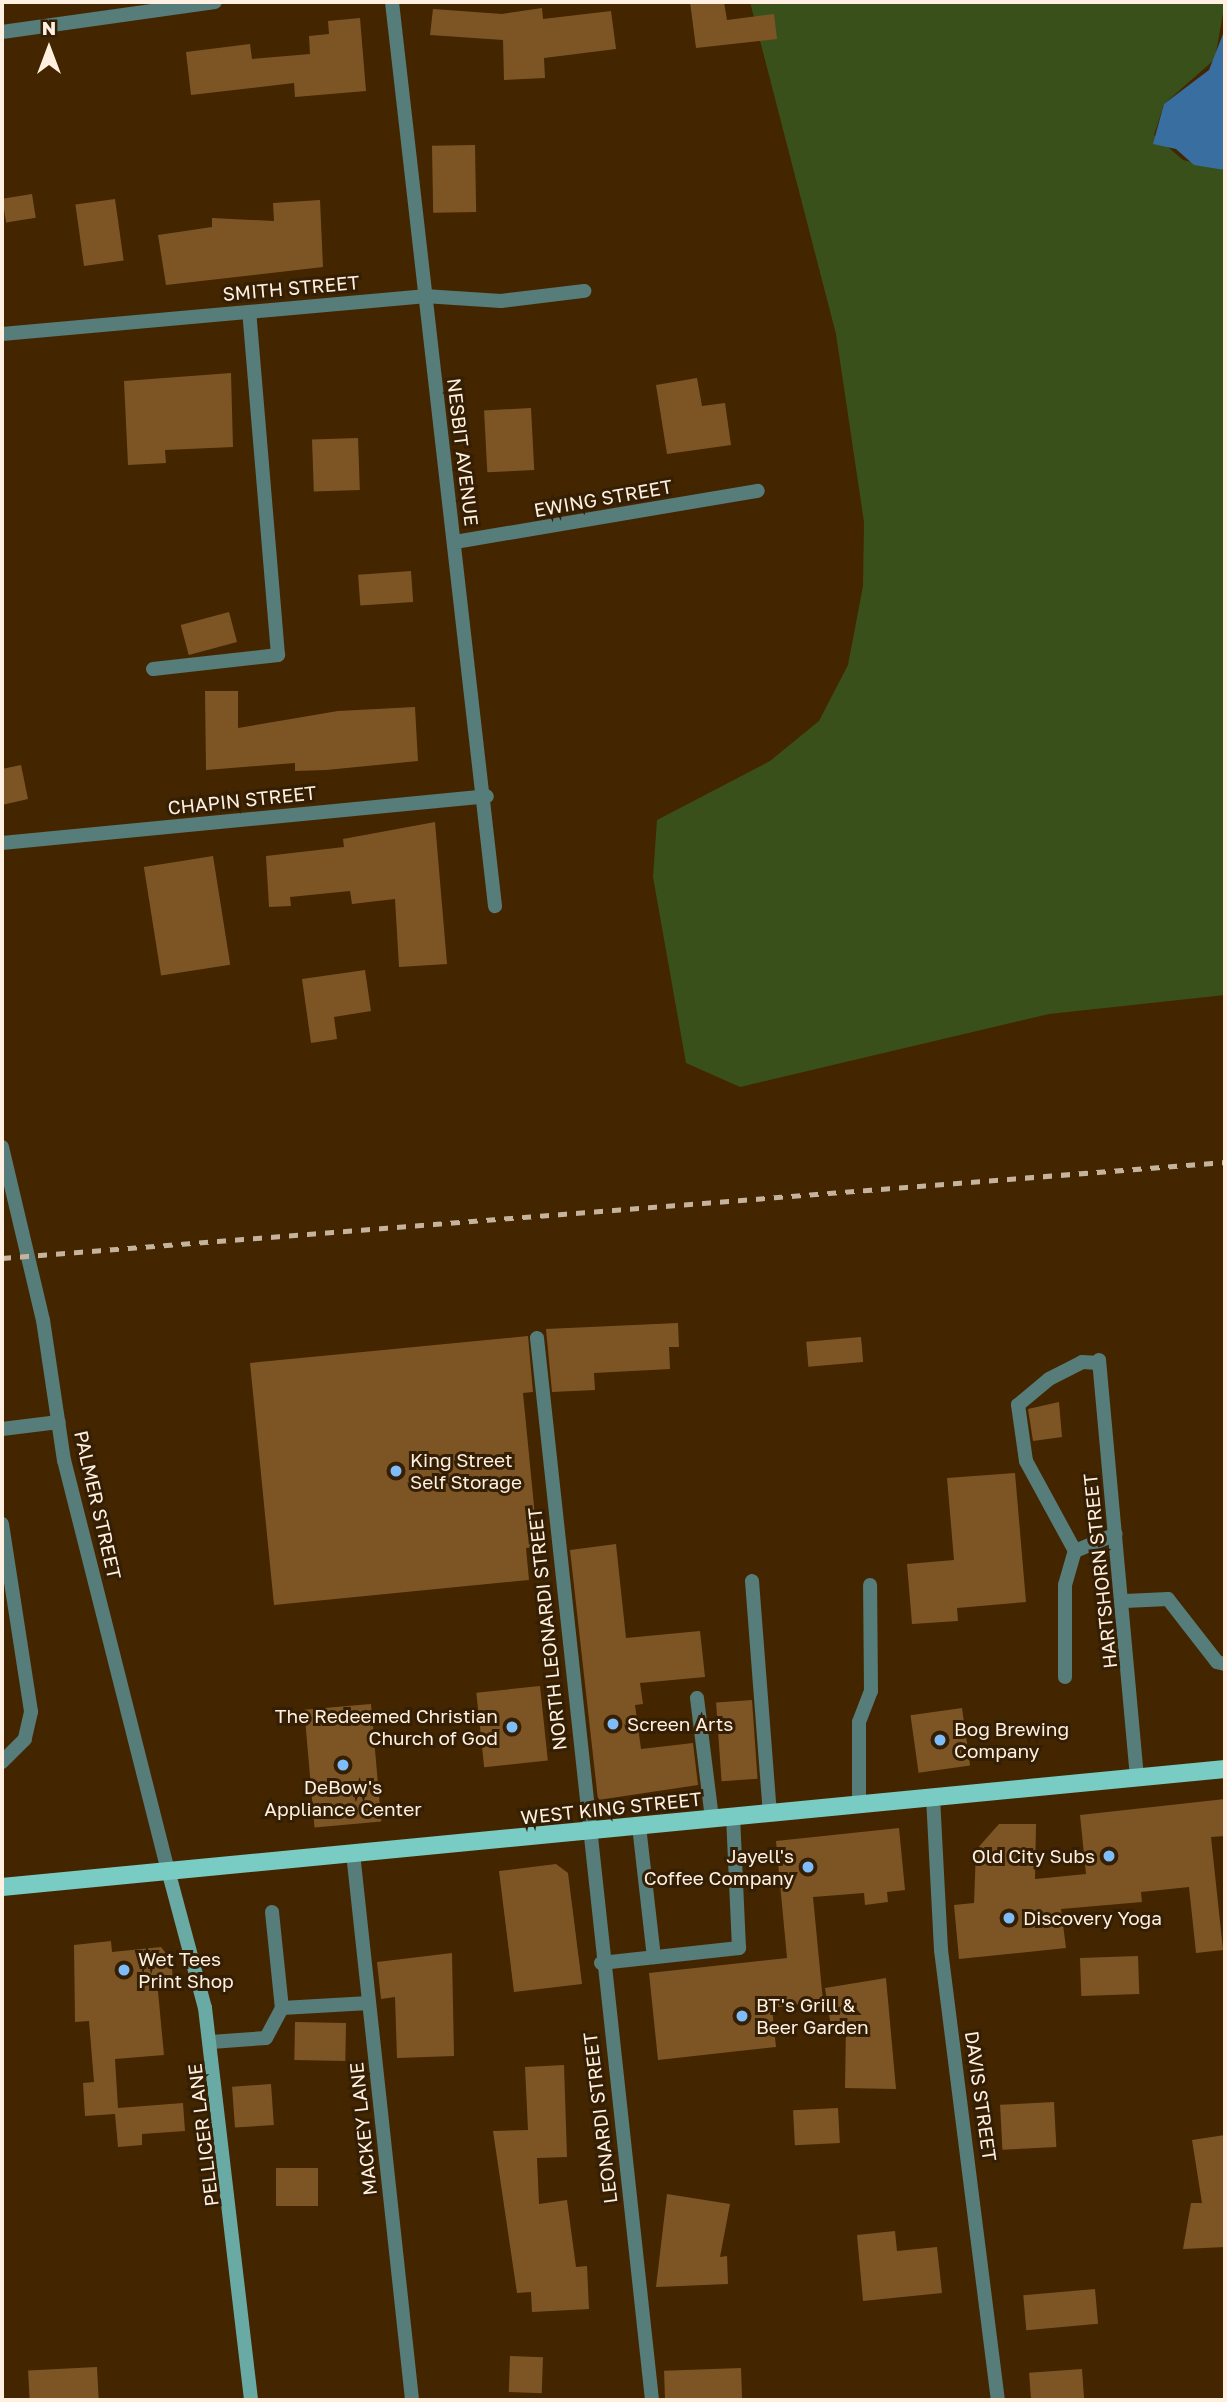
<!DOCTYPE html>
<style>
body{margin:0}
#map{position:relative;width:1227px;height:2402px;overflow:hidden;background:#432600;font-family:"Golos Text",sans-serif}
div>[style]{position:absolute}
.green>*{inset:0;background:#3a501b}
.water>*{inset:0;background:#386fa0}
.building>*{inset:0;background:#7d5524;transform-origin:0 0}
.service>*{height:14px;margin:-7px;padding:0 7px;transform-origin:7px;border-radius:7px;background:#567d79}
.minor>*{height:14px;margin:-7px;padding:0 7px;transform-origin:7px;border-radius:7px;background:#567d79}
.tertiary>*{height:14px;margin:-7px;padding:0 7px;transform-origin:7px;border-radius:7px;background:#567d79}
.secondary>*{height:14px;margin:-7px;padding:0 7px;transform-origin:7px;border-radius:7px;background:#6aaaa4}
.primary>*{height:18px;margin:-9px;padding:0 9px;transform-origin:9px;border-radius:9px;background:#78ccc4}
.rail>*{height:5px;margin-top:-2.5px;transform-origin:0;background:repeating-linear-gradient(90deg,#c6b39d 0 9px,transparent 0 18px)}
.dots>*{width:19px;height:19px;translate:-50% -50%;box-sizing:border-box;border:4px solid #341f05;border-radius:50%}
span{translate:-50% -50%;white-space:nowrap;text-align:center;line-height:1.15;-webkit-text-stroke:6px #341f05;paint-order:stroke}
.street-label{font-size:19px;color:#fff0e1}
.poi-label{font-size:19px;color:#fff0e1}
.left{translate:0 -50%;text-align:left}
.right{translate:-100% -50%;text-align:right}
.frame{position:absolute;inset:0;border:4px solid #fff0e1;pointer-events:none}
.north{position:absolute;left:14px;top:14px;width:70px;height:70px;-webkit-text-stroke:5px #341f05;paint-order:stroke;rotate:0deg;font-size:19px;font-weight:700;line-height:28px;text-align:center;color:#fff0e1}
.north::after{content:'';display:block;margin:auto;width:24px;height:32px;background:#fff0e1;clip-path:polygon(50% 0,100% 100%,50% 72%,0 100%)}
</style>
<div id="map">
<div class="green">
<div style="clip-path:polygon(750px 2px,1225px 2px,1215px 59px,1164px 104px,1154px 135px,1183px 160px,1225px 170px,1225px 995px,1049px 1014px,740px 1087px,686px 1063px,653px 877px,657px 820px,770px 761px,819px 721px,848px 665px,863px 586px,864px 522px,836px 334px)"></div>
</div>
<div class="water">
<div style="clip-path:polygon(1225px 29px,1225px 170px,1194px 165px,1176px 149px,1153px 144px,1164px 104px,1209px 70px)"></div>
</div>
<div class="building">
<div style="clip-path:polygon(690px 2px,724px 2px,727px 20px,774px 14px,777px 39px,696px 48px)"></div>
<div style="clip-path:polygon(542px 8px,543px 19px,611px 11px,616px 49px,544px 58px,545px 78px,504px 80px,503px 40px,430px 35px,433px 9px,502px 14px)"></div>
<div style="clip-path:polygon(360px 18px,366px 91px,295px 97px,294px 83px,191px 95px,186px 52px,250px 44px,252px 59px,310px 54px,309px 36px,329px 34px,328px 21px)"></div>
<div style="left:475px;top:145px;width:67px;height:43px;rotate:89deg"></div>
<div style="left:32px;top:194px;width:24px;height:30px;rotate:81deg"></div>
<div style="left:115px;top:199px;width:62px;height:40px;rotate:82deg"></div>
<div style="clip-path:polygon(320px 200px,323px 267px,166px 285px,158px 235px,212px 227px,212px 218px,274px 221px,273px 203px)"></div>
<div style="clip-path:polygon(231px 373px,233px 447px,165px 450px,166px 463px,128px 465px,124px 381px)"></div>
<div style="clip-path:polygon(697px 378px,702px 406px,725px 403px,731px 445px,667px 454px,656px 385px)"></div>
<div style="left:531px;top:408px;width:62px;height:47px;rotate:87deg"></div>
<div style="left:358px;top:438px;width:52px;height:46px;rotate:88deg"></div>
<div style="left:411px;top:571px;width:31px;height:53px;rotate:86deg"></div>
<div style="left:229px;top:612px;width:31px;height:50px;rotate:75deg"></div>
<div style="clip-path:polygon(205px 691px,238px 691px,238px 728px,338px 711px,415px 707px,418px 761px,326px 770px,295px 771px,295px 763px,206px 770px)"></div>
<div style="clip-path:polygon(21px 765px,28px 799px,2px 805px,2px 769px)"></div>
<div style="clip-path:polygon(435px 822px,447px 964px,399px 967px,395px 899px,352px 904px,350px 891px,290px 897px,291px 906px,269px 907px,266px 856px,344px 847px,343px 839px)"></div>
<div style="left:213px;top:856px;width:110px;height:70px;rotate:81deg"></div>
<div style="clip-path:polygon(365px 970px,371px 1011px,334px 1017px,337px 1039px,311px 1043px,302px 979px)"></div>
<div style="clip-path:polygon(678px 1323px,679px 1347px,669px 1347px,670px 1369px,594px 1373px,595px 1390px,552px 1392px,546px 1329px)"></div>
<div style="clip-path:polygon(528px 1336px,533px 1392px,523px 1393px,538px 1547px,526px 1548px,529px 1580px,274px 1605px,250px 1363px)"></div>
<div style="left:861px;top:1337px;width:25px;height:55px;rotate:85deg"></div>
<div style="clip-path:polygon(1059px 1402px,1062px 1437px,1033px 1441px,1028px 1409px)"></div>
<div style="clip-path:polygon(1015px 1473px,1026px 1602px,957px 1608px,958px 1621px,912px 1624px,907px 1564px,954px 1560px,947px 1478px)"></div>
<div style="clip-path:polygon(616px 1544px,626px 1638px,700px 1631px,705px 1677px,640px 1683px,643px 1704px,635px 1705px,641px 1749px,693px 1743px,698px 1785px,598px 1800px,570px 1550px)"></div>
<div style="left:540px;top:1686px;width:75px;height:64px;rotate:84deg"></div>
<div style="left:752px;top:1700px;width:79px;height:36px;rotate:86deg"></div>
<div style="left:371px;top:1704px;width:118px;height:67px;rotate:85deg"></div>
<div style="left:962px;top:1708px;width:58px;height:52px;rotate:82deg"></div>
<div style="clip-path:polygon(1225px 1799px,1225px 1836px,1211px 1837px,1223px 1950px,1196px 1953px,1189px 1887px,1141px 1892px,1142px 1902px,1061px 1909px,1066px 1948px,959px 1959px,954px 1905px,974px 1903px,976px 1850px,999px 1824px,1036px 1824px,1035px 1879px,1086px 1874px,1080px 1815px)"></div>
<div style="clip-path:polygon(899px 1828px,905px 1890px,887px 1892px,888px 1902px,865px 1905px,864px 1893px,813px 1897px,823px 2001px,772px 2008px,776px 2047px,658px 2060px,649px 1973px,787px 1958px,776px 1841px)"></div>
<div style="clip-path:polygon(556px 1864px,568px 1873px,582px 1984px,514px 1992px,499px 1871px)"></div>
<div style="clip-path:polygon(111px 1941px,112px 1952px,161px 1947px,171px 1960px,173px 1979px,157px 1981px,164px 2055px,115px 2059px,118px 2108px,183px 2103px,185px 2131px,142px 2134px,142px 2145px,118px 2147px,115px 2114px,85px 2116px,83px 2083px,94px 2082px,89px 2021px,75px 2022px,74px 1945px)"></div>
<div style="clip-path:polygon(452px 1953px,454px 2056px,397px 2058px,395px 1997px,381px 1999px,377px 1962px)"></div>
<div style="left:1138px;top:1956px;width:38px;height:58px;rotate:88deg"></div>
<div style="clip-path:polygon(886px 1978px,896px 2089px,845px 2088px,846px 2025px,831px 2027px,825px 1988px)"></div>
<div style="left:295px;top:2022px;width:51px;height:38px;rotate:1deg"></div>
<div style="clip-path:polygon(564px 2065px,567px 2157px,537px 2158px,539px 2204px,567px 2200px,576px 2267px,587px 2266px,589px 2309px,532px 2312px,531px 2292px,517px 2293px,493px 2131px,528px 2130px,525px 2067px)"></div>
<div style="left:271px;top:2084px;width:41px;height:39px;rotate:86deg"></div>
<div style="left:1054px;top:2102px;width:45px;height:54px;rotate:87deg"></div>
<div style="left:838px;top:2108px;width:35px;height:45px;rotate:87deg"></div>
<div style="clip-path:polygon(1225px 2135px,1225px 2247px,1183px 2249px,1191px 2203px,1202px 2203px,1192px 2140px)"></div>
<div style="left:276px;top:2168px;width:42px;height:38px"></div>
<div style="clip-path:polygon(667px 2194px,730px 2204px,720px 2257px,727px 2256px,728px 2284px,656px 2287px)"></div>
<div style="clip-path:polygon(895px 2231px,897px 2251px,937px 2247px,942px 2293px,863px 2301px,857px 2235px)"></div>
<div style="left:1095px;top:2289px;width:35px;height:72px;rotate:85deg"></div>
<div style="left:510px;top:2356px;width:33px;height:36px;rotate:2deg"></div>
<div style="left:97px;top:2367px;width:33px;height:69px;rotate:87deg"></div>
<div style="left:741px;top:2368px;width:32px;height:77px;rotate:88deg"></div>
<div style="left:1082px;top:2369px;width:31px;height:53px;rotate:86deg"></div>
</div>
<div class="service">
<div style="left:153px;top:669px;width:126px;rotate:-6.4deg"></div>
<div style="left:278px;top:655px;width:344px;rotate:-94.8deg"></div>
<div style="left:2px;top:1429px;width:57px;rotate:-7deg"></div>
<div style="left:2px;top:1524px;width:190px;rotate:81.2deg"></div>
<div style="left:31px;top:1712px;width:28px;rotate:103deg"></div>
<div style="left:25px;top:1739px;width:33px;rotate:135deg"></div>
<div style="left:1075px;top:1551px;width:102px;rotate:-118.6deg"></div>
<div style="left:1026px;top:1461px;width:57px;rotate:-98.1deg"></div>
<div style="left:1018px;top:1405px;width:40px;rotate:-40deg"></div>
<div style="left:1049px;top:1379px;width:37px;rotate:-27deg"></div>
<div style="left:1082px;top:1362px;width:17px;rotate:3deg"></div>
<div style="left:752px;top:1581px;width:233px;rotate:85.6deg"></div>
<div style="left:1125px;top:1601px;width:43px;rotate:-2.7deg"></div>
<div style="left:1168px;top:1599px;width:80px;rotate:52.1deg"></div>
<div style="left:1217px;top:1662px;width:8px;rotate:14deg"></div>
<div style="left:1065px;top:1677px;width:92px;rotate:-90deg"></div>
<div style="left:1065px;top:1585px;width:35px;rotate:-74deg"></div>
<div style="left:1075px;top:1551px;width:44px;rotate:-22.5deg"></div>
<div style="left:697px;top:1698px;width:122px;rotate:82.9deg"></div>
<div style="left:859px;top:1804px;width:82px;rotate:-90deg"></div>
<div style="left:859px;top:1722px;width:33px;rotate:-69deg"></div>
<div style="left:871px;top:1691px;width:106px;rotate:-90.5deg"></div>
<div style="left:639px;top:1826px;width:132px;rotate:83.5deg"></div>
<div style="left:272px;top:1912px;width:97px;rotate:84.1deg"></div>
<div style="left:601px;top:1963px;width:139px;rotate:-6.2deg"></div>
<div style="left:739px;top:1948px;width:131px;rotate:-92.6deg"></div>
<div style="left:211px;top:2042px;width:55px;rotate:-4.2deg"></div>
<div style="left:266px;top:2038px;width:34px;rotate:-62deg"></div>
<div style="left:282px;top:2008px;width:87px;rotate:-3.3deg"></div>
</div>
<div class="minor">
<div style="left:392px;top:2px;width:910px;rotate:83.5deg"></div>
<div style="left:2px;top:32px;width:215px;rotate:-8deg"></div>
<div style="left:2px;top:334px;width:424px;rotate:-5.1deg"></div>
<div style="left:424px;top:296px;width:77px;rotate:3.7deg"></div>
<div style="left:501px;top:301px;width:84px;rotate:-6.9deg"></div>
<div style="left:455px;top:542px;width:307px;rotate:-9.6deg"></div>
<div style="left:2px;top:843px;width:487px;rotate:-5.5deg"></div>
<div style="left:537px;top:1338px;width:1068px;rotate:83.82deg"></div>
<div style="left:1099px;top:1360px;width:420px;rotate:84.8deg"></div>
<div style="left:933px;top:1797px;width:153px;rotate:87deg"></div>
<div style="left:941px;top:1950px;width:454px;rotate:82.8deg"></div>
<div style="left:353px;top:1853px;width:550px;rotate:83.84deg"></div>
</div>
<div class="tertiary">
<div style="left:2px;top:1147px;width:178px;rotate:76.7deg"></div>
<div style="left:43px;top:1320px;width:142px;rotate:81.5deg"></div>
<div style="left:64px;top:1460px;width:423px;rotate:75.8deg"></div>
</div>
<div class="secondary">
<div style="left:168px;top:1870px;width:143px;rotate:75deg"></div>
<div style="left:205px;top:2008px;width:395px;rotate:83.3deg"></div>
</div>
<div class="primary">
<div style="left:2px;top:1887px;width:1229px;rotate:-5.51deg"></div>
</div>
<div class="rail">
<div style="left:2px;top:1258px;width:1227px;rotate:-4.49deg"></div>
</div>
<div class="dots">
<div style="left:396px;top:1471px;background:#7ebdf9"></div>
<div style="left:613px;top:1724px;background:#7ebdf9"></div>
<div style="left:512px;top:1727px;background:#7ebdf9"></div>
<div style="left:940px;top:1740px;background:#7ebdf9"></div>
<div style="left:343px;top:1765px;background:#7ebdf9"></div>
<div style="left:1109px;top:1856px;background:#7ebdf9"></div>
<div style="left:808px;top:1867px;background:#7ebdf9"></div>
<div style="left:1009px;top:1918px;background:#7ebdf9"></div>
<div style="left:124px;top:1970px;background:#7ebdf9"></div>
<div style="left:742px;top:2016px;background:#7ebdf9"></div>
</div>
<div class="street-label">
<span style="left:291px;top:288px;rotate:-5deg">SMITH STREET</span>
<span style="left:463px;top:452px;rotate:83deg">NESBIT AVENUE</span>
<span style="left:603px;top:498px;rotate:-10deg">EWING STREET</span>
<span style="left:242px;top:800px;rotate:-6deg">CHAPIN STREET</span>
<span style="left:98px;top:1505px;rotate:77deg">PALMER STREET</span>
<span style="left:1100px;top:1571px;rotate:-96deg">HARTSHORN STREET</span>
<span style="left:547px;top:1629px;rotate:-96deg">NORTH LEONARDI STREET</span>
<span style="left:611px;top:1808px;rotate:-6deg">WEST KING STREET</span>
<span style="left:981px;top:2096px;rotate:82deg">DAVIS STREET</span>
<span style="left:600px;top:2118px;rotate:-97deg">LEONARDI STREET</span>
<span style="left:363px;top:2129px;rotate:-96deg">MACKEY LANE</span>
<span style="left:203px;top:2135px;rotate:-97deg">PELLICER LANE</span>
</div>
<div class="poi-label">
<span class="left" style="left:410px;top:1471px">King Street<br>Self Storage</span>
<span class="right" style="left:498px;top:1727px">The Redeemed Christian<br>Church of God</span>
<span class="left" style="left:627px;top:1724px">Screen Arts</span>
<span class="left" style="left:954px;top:1740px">Bog Brewing<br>Company</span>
<span style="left:343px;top:1798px">DeBow's<br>Appliance Center</span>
<span class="right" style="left:794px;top:1867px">Jayell's<br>Coffee Company</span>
<span class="right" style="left:1095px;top:1856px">Old City Subs</span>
<span class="left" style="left:1023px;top:1918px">Discovery Yoga</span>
<span class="left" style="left:138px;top:1970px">Wet Tees<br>Print Shop</span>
<span class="left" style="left:756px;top:2016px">BT's Grill &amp;<br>Beer Garden</span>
</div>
<div class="frame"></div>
<div class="north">N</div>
</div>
